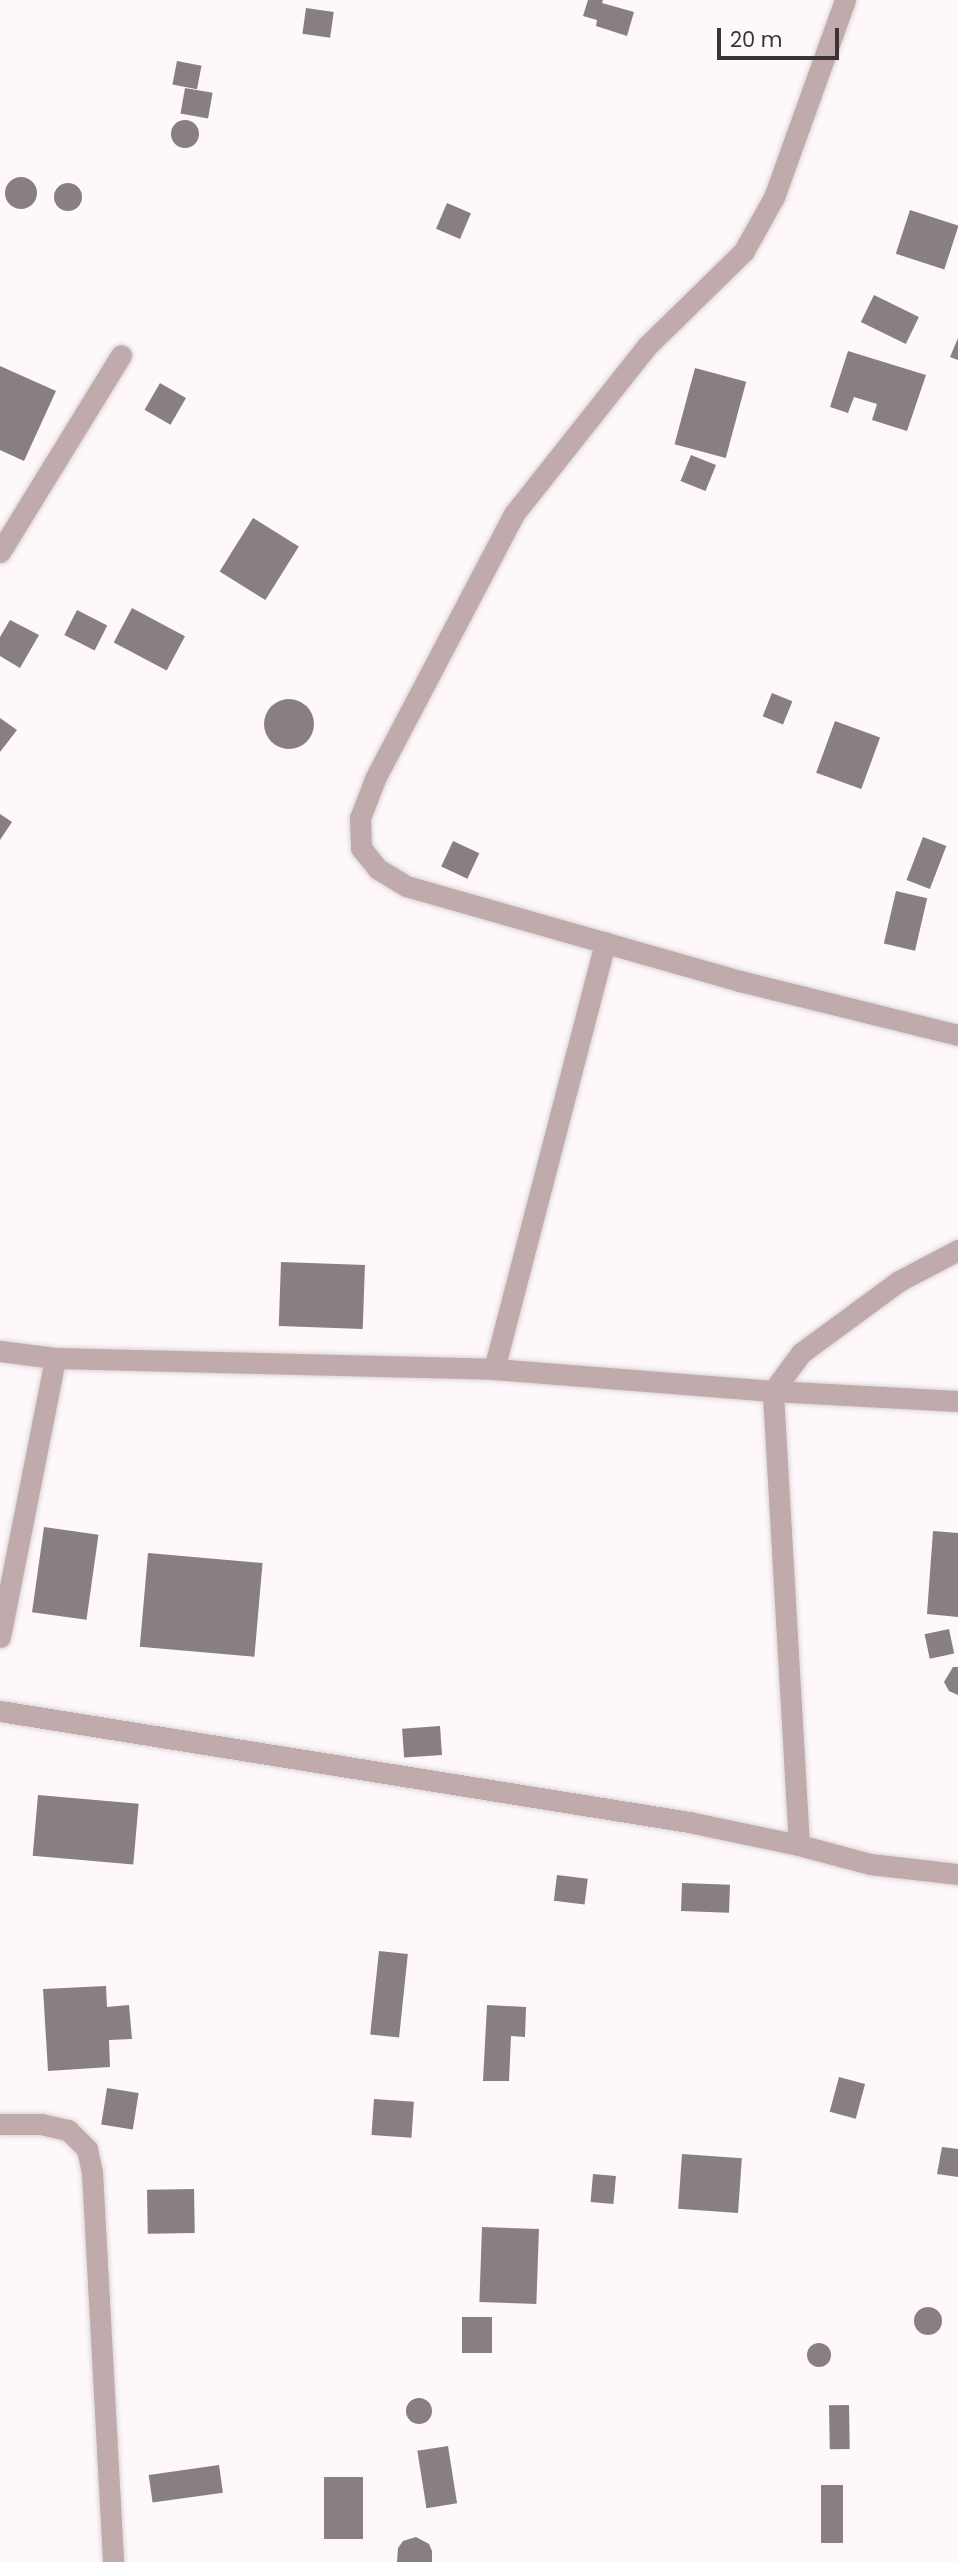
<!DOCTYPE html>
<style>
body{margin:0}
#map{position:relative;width:958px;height:2562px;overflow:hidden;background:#fef8fa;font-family:Poppins,sans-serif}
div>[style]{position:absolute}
.building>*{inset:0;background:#877f84;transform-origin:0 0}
.round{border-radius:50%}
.roads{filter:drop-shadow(0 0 2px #dbd5d7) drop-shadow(0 0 2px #dbd5d7)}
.minor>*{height:21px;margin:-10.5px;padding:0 10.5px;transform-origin:10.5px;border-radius:10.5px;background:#c0aaab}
span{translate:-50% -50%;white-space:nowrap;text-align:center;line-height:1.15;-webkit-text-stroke:6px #fef8fa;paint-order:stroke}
.scale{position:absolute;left:717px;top:28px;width:122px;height:32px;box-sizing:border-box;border:4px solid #393436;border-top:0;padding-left:9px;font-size:21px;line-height:24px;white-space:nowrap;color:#393436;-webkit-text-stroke:5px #fef8fa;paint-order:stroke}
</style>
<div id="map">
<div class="building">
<div style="clip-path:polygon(588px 0,603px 0,602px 3px,634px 12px,627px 36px,596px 26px,597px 20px,583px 16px)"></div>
<div style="left:306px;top:8px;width:28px;height:26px;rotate:8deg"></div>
<div style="left:177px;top:61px;width:25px;height:24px;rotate:11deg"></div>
<div style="left:185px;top:88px;width:28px;height:26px;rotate:10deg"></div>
<div class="round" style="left:171px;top:120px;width:28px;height:28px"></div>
<div class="round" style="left:5px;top:177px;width:32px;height:32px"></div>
<div class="round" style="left:54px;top:183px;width:28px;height:28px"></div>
<div style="left:447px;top:203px;width:26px;height:28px;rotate:23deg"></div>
<div style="left:910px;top:210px;width:51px;height:46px;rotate:18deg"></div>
<div style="left:874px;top:295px;width:50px;height:30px;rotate:26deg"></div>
<div style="clip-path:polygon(958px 338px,958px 360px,950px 357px)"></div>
<div style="clip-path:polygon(848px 351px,926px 375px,907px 431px,872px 420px,877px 404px,854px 397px,848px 413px,830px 407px)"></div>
<div style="clip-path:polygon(0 366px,56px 391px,24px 461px,0 450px)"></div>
<div style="left:695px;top:368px;width:53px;height:79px;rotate:15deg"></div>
<div style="left:160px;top:383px;width:30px;height:31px;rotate:30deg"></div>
<div style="left:691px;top:455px;width:27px;height:28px;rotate:22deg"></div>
<div style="left:253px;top:518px;width:54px;height:63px;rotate:32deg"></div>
<div style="left:132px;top:608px;width:60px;height:39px;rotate:28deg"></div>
<div style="left:77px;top:610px;width:34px;height:28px;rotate:27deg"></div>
<div style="clip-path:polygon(10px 620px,39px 635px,20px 668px,0 656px,0 637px)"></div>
<div style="left:772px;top:693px;width:22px;height:25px;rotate:22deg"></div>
<div class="round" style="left:264px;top:699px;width:50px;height:50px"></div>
<div style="clip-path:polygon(0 718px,17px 730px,0 752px)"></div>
<div style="left:835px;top:721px;width:48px;height:55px;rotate:20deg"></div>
<div style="clip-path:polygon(0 814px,12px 822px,0 840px)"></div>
<div style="left:923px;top:837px;width:25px;height:46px;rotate:21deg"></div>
<div style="left:453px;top:841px;width:29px;height:28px;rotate:25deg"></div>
<div style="left:896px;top:891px;width:32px;height:54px;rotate:13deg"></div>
<div style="left:281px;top:1262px;width:84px;height:64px;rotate:2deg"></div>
<div style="left:44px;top:1527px;width:55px;height:86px;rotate:8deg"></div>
<div style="clip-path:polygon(933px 1531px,958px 1533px,958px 1617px,927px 1614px)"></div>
<div style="left:148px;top:1553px;width:115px;height:94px;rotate:5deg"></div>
<div style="left:949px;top:1629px;width:25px;height:25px;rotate:78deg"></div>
<div style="clip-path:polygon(953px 1667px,958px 1667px,958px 1695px,949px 1691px,944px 1682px)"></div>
<div style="left:440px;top:1726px;width:29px;height:38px;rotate:86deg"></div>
<div style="left:38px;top:1795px;width:101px;height:61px;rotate:5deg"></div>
<div style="left:557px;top:1875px;width:31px;height:26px;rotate:7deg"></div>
<div style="left:682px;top:1883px;width:48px;height:28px;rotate:2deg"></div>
<div style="left:379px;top:1951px;width:29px;height:84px;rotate:6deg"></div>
<div style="clip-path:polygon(106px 1986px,107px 2007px,129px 2005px,132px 2039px,109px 2040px,110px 2067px,48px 2071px,43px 1989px)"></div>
<div style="clip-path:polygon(487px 2005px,526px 2007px,525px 2037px,511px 2036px,509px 2081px,483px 2081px)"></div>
<div style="left:839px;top:2077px;width:27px;height:36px;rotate:15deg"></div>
<div style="left:107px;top:2088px;width:32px;height:37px;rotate:9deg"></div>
<div style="left:374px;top:2099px;width:40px;height:36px;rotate:4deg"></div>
<div style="clip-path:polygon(942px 2147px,958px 2149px,958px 2177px,937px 2174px)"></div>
<div style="left:682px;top:2154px;width:60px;height:55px;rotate:4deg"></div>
<div style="left:593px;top:2174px;width:23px;height:28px;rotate:5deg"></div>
<div style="left:194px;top:2189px;width:44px;height:47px;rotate:89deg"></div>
<div style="left:482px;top:2227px;width:57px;height:75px;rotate:2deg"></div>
<div class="round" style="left:914px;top:2307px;width:28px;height:28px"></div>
<div style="left:462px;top:2317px;width:30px;height:36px"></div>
<div class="round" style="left:807px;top:2343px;width:24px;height:24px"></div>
<div class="round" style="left:406px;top:2398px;width:26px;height:26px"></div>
<div style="left:849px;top:2405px;width:44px;height:20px;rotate:89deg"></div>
<div style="left:448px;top:2446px;width:58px;height:31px;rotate:81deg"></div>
<div style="left:219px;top:2465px;width:28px;height:71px;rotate:82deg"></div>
<div style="left:324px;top:2477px;width:39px;height:62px"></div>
<div style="left:821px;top:2485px;width:22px;height:58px"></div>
<div style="clip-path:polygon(416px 2537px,429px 2544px,432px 2551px,432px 2562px,397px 2562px,398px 2548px,403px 2541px)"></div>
</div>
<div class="roads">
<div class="minor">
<div style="left:845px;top:0;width:209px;rotate:109.8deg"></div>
<div style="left:774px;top:197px;width:62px;rotate:119.1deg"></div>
<div style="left:744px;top:251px;width:136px;rotate:135.6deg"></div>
<div style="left:647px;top:346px;width:214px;rotate:128.4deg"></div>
<div style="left:514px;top:514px;width:299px;rotate:117.7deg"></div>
<div style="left:375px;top:779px;width:42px;rotate:111deg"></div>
<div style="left:360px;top:818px;width:30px;rotate:88deg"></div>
<div style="left:361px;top:848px;width:27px;rotate:51deg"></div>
<div style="left:378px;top:869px;width:33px;rotate:31deg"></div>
<div style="left:406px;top:886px;width:347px;rotate:15.9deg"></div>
<div style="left:740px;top:981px;width:225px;rotate:13.9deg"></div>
<div style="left:0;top:552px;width:231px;rotate:-58.4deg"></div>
<div style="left:0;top:1351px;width:55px;rotate:7.3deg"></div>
<div style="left:55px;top:1358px;width:439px;rotate:1.4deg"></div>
<div style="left:494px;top:1369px;width:280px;rotate:4.5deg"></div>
<div style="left:773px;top:1391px;width:185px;rotate:3.1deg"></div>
<div style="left:494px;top:1369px;width:441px;rotate:-75.4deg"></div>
<div style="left:0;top:1637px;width:284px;rotate:-78.8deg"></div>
<div style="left:0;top:1711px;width:698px;rotate:9.15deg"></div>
<div style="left:689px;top:1822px;width:112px;rotate:11.8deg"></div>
<div style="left:799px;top:1845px;width:73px;rotate:15deg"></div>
<div style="left:870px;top:1864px;width:89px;rotate:6.5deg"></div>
<div style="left:799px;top:1845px;width:455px;rotate:-93.3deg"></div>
<div style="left:773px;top:1391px;width:47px;rotate:-53.6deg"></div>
<div style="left:801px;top:1353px;width:122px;rotate:-36.3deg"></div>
<div style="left:899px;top:1281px;width:67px;rotate:-27.7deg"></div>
<div style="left:0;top:2124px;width:41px"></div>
<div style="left:41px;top:2124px;width:28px;rotate:13deg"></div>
<div style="left:68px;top:2130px;width:27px;rotate:45deg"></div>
<div style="left:87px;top:2149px;width:24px;rotate:78deg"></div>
<div style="left:92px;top:2172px;width:391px;rotate:86.9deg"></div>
</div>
</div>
<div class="scale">20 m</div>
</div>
